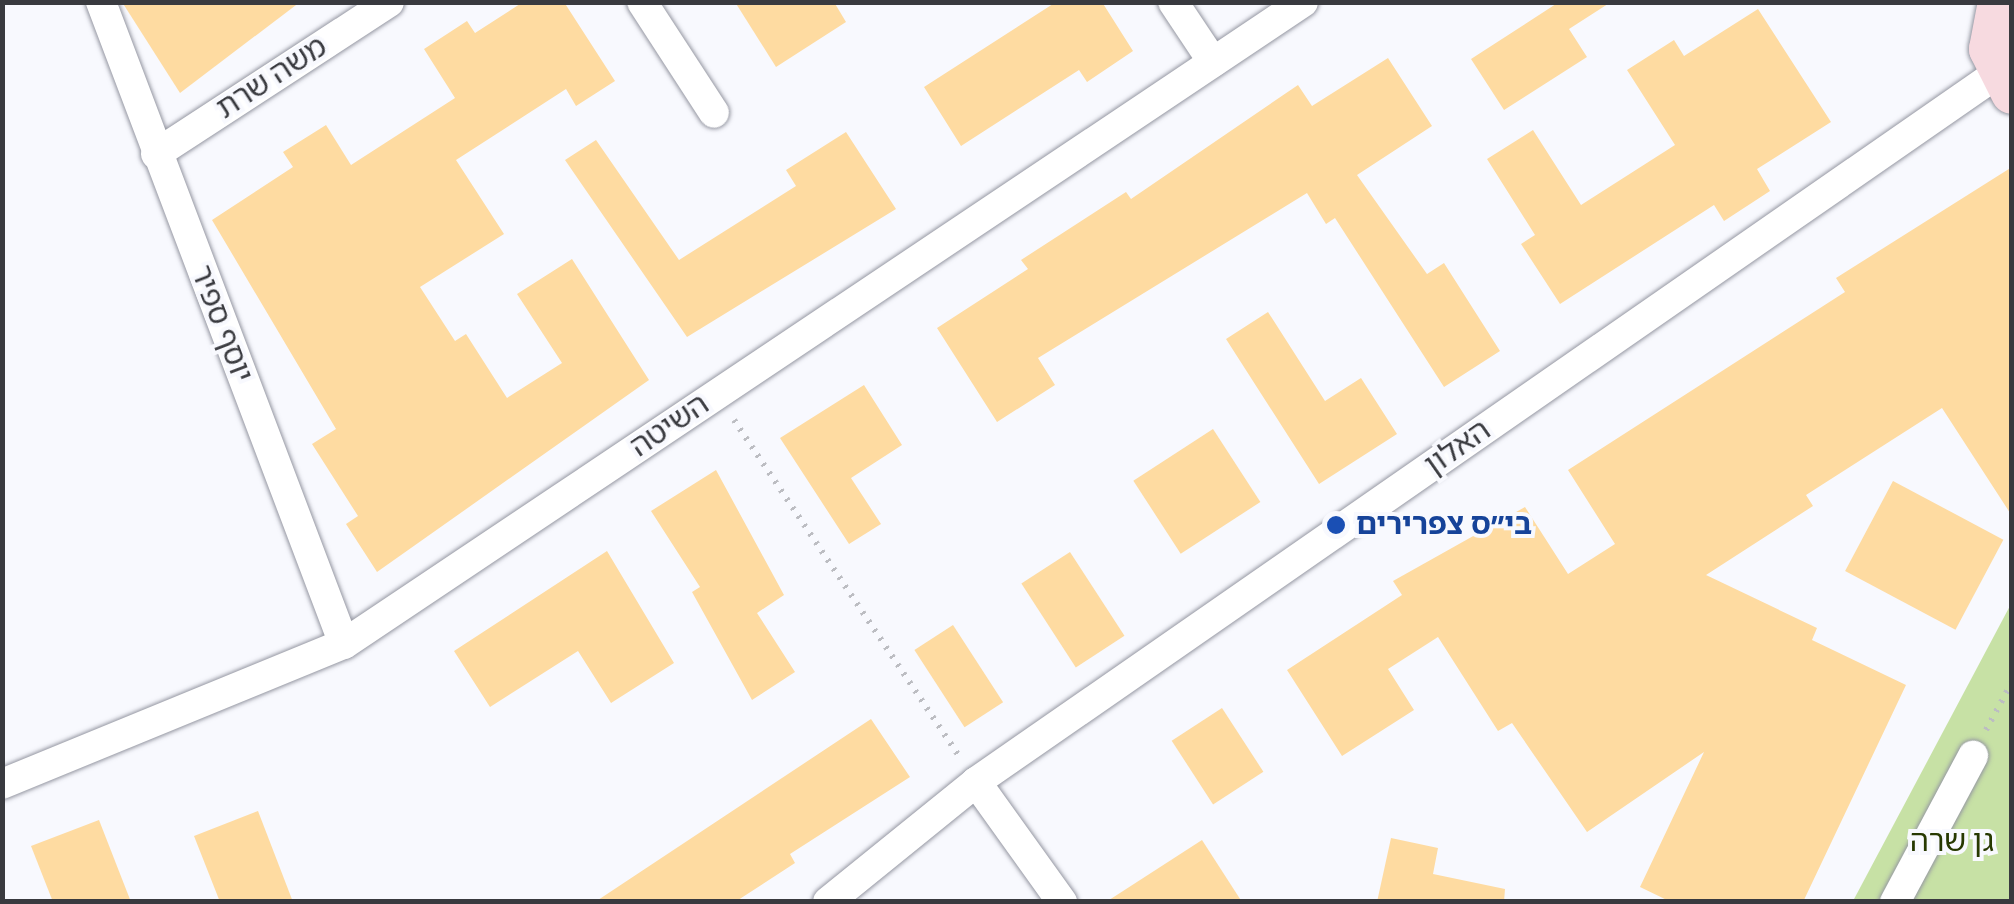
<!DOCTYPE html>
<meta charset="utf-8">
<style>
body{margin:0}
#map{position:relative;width:2014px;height:904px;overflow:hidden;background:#f8f9fe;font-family:Signika,"Noto Sans Hebrew",sans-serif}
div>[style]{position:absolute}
.green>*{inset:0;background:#c7e1a5}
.building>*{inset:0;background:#fedba1;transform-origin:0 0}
.path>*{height:6px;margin-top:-3px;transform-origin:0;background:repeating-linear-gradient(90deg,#bcbdc2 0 2.5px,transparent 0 10.5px)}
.roads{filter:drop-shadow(0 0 2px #9597a2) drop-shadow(0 0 2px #9597a2)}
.street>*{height:30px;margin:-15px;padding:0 15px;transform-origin:15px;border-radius:15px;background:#fff}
.secondary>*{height:42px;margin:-21px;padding:0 21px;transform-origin:21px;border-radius:21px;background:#f7dae0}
.dots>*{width:28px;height:28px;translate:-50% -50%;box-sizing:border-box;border:5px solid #f8f9fe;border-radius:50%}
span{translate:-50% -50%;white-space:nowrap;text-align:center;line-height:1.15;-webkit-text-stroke:8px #f8f9fe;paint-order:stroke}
.street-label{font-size:30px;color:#393a3f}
.transit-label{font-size:30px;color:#164399;font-weight:700}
.left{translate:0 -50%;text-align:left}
.park-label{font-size:30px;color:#273901}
.frame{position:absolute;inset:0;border:5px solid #393a3f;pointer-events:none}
</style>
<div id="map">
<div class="green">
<div style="clip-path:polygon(2011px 604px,2011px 901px,1853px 901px)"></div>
</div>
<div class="building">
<div style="clip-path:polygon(122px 2px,300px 2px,180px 93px)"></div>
<div style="clip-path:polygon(523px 2px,564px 2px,615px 81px,576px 106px,566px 89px,456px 160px,504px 234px,420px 287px,455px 341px,466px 334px,507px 398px,562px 363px,517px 294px,572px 259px,649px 380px,377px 572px,346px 524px,358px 516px,312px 444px,336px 429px,212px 220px,293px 167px,283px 152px,326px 125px,351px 165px,455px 98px,424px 49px,467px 21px,475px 33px)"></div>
<div style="clip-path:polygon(735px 2px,834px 2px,846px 22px,776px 67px)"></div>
<div style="clip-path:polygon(1056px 2px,1102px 2px,1133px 51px,1087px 82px,1079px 70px,961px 146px,924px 87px)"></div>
<div style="clip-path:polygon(1559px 2px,1611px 2px,1569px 29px,1587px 57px,1504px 110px,1471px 59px)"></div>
<div style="clip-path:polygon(1758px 9px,1831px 122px,1757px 169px,1770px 191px,1724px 221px,1714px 205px,1560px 304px,1521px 244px,1535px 235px,1487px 159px,1533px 130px,1581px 205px,1675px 145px,1627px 70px,1674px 40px,1684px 56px)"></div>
<div style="clip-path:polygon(1388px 58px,1432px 126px,1357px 175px,1427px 274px,1444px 263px,1500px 351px,1444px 387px,1335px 218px,1326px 224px,1307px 193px,1038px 358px,1055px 385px,997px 422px,937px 328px,1028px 269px,1021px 260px,1126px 192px,1131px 199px,1298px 85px,1312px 106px)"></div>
<div style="clip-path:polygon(846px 132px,896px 209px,687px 337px,565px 160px,596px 140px,679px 260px,796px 186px,786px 170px)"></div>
<div style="clip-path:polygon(2012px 167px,2012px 516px,1942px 408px,1806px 495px,1813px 506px,1706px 575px,1817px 628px,1812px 640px,1906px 685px,1803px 902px,1671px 902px,1640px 887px,1704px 752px,1587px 832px,1512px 723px,1498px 731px,1438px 637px,1388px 669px,1414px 710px,1342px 756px,1287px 670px,1402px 595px,1393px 581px,1525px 507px,1568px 574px,1615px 544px,1568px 470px,1845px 292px,1836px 278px)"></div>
<div style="clip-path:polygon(1268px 312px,1325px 401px,1361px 378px,1397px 434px,1319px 484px,1226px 339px)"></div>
<div style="clip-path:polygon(864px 385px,902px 445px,851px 478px,881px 524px,849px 544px,780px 438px)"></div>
<div style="left:1213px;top:429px;width:87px;height:95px;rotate:57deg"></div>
<div style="clip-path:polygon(716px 470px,784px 595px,757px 613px,795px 672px,752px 700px,692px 592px,700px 587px,651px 511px)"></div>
<div style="left:1893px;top:481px;width:125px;height:102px;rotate:28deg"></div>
<div style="clip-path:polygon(607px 551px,674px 663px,611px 703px,578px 651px,490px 707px,454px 651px)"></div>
<div style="left:1070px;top:552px;width:100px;height:58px;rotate:57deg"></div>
<div style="left:953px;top:625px;width:92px;height:46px;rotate:57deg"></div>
<div style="left:1222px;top:708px;width:76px;height:60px;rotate:57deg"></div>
<div style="clip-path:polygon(871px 719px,910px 777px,790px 854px,795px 863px,735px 902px,595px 902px)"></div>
<div style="clip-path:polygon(258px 811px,293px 902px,220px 902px,194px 836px)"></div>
<div style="clip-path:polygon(99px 820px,131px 902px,53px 902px,31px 846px)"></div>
<div style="clip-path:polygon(1391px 838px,1438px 848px,1433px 874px,1505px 889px,1504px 902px,1377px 902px)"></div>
<div style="clip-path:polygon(1202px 840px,1242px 902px,1106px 902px)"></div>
</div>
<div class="path">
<div style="left:734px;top:420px;width:408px;rotate:56.2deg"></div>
<div style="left:1986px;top:730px;width:55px;rotate:-61.6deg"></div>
</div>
<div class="roads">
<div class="street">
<div style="left:101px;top:2px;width:686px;rotate:69.27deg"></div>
<div style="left:642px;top:2px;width:132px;rotate:57deg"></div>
<div style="left:1173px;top:2px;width:72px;rotate:56.3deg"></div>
<div style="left:156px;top:154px;width:278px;rotate:-33.1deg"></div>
<div style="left:976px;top:782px;width:148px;rotate:54.4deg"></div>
<div style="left:2px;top:784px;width:370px;rotate:-22.3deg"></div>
<div style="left:344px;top:644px;width:1154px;rotate:-33.8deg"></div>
<div style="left:828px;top:902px;width:191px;rotate:-39deg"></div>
<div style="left:976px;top:782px;width:1244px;rotate:-34.75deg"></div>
<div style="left:1895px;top:902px;width:166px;rotate:-61.9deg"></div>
</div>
<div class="secondary">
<div style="left:1999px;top:2px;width:48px;rotate:100.8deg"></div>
<div style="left:1990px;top:49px;width:49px;rotate:63.4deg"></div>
</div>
</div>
<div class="dots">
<div style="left:1336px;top:525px;background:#1a4fb4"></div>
</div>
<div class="street-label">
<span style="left:272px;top:78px;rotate:-33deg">משה שרת</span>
<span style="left:221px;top:324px;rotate:69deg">יוסף ספיר</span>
<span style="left:670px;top:426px;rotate:-34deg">השיטה</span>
<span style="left:1458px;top:448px;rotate:-35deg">האלון</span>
</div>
<div class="transit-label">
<span class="left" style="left:1356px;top:525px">בי״ס צפרירים</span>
</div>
<div class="park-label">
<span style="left:1952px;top:842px">גן שרה</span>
</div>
<div class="frame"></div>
</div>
